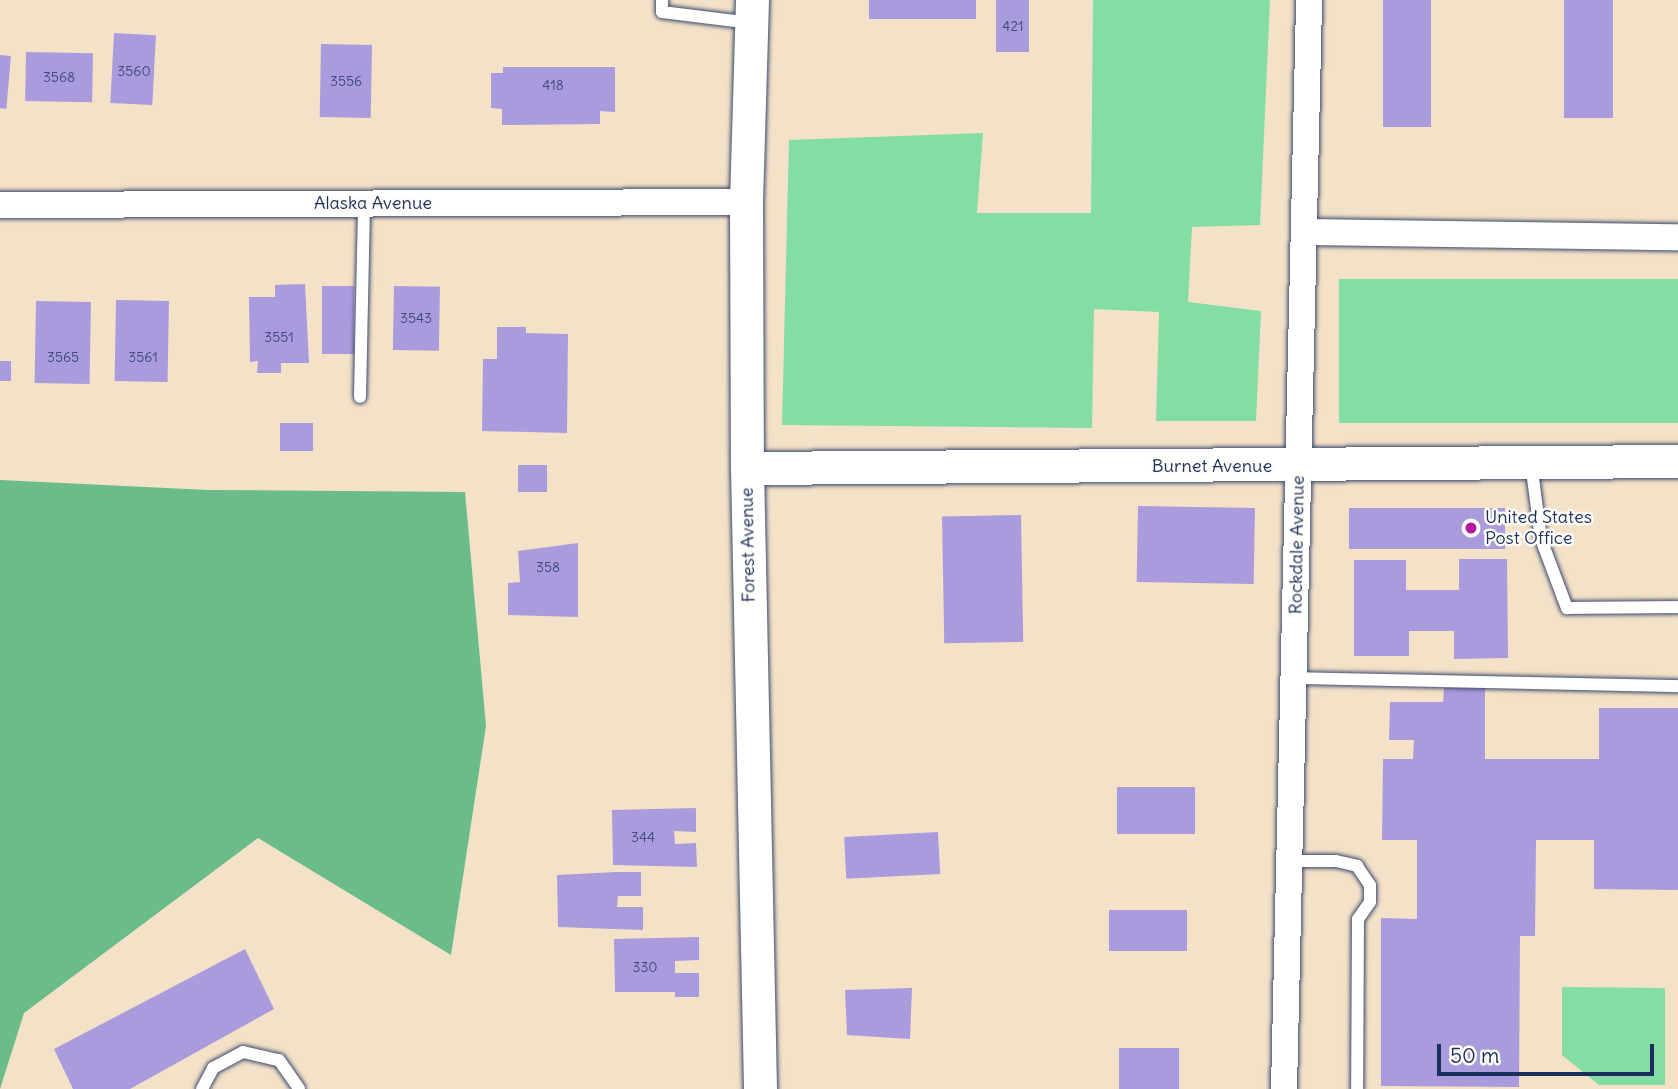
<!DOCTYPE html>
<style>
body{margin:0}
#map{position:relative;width:1678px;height:1089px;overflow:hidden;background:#f4e2c8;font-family:Delius,sans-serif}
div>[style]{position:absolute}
.green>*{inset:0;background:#84dda3;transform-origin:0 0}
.forest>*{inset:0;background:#6bbc89}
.building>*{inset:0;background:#aa9bdc;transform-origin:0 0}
.roads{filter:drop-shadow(0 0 2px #3c4a6e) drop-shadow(0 0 2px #3c4a6e)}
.service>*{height:12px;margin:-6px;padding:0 6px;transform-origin:6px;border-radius:6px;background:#fff}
.minor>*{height:26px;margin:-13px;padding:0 13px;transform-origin:13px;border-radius:13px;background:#fff}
.tertiary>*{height:33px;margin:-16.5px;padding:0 16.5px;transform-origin:16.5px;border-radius:16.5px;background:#fff}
.dots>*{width:19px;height:19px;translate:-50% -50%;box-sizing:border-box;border:4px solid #fdfcf7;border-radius:50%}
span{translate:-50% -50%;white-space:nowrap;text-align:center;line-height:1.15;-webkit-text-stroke:5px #fdfcf7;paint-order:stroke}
.number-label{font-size:14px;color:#3f4a7e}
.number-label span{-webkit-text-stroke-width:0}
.street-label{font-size:18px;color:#1b2f5e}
.poi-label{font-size:18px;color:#1b2f5e}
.left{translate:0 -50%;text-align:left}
.scale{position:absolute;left:1437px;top:1044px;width:217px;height:32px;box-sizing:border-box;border:4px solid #1b2f5e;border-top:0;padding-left:9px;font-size:21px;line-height:24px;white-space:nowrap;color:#1b2f5e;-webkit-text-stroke:5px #fdfcf7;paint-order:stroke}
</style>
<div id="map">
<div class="green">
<div style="clip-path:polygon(1093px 0,1270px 0,1260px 225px,1192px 227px,1188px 302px,1261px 311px,1256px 421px,1156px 421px,1159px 312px,1094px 309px,1092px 428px,782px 425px,789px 140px,983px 133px,977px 213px,1091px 213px)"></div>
<div style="left:1339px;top:279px;width:339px;height:144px"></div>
<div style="clip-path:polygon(1562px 987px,1665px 988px,1665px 1085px,1599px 1085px,1562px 1055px)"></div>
</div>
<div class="forest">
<div style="clip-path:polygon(0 480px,208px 490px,465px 492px,486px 726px,451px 955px,258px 838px,24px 1013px,0 1089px)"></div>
</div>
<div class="building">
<div style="left:869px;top:0;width:107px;height:19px"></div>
<div style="left:996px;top:0;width:33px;height:52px"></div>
<div style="left:1383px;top:0;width:48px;height:127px"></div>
<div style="left:1564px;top:0;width:49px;height:118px"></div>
<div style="left:114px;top:33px;width:42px;height:70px;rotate:3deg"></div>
<div style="left:321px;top:44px;width:51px;height:73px;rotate:1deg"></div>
<div style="left:26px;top:52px;width:67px;height:49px;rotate:1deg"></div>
<div style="left:0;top:55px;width:11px;height:53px;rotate:5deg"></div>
<div style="clip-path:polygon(503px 67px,615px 67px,615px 112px,600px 111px,600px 124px,502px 125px,502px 109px,491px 108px,491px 73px,503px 73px)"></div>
<div style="clip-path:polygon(305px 284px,309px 363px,281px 363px,281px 373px,257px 373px,258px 361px,250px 362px,249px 297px,275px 297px,275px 285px)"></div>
<div style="left:322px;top:286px;width:32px;height:68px"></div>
<div style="left:394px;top:286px;width:46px;height:64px;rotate:1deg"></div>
<div style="left:36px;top:301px;width:55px;height:82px;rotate:1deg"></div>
<div style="left:169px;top:301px;width:81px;height:53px;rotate:91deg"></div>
<div style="clip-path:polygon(497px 327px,526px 327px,526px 333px,568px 334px,567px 433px,482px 431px,483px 359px,497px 359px)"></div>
<div style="left:0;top:361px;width:11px;height:20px"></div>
<div style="left:280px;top:423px;width:33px;height:28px"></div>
<div style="left:547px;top:465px;width:27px;height:29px;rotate:90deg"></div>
<div style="left:1138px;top:506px;width:117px;height:76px;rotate:1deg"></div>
<div style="left:1505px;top:508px;width:41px;height:156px;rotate:90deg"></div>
<div style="left:1021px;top:515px;width:127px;height:79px;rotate:89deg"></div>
<div style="clip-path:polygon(578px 543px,578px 617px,508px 615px,508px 583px,520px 582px,518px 551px)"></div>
<div style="clip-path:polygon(1459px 559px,1507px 559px,1508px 658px,1454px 659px,1454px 631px,1409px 631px,1409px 656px,1354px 656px,1354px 560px,1406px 560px,1406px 590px,1459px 590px)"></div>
<div style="clip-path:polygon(1444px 688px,1485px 688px,1485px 759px,1599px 759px,1599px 708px,1678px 708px,1678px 890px,1594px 889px,1594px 840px,1536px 840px,1535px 936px,1520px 936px,1519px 1087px,1381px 1086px,1381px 918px,1417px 919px,1417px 840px,1382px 840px,1383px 759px,1413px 759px,1414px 740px,1389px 740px,1390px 702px,1443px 702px)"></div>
<div style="left:1195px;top:787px;width:47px;height:78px;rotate:90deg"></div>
<div style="clip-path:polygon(696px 808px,696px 832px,674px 831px,675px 844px,696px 843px,697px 867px,613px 865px,612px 810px)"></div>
<div style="left:938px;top:832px;width:42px;height:94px;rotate:87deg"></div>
<div style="clip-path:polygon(617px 872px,641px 872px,641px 896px,618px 896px,617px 907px,643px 907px,643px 930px,558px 927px,557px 875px)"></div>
<div style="left:1109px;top:910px;width:78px;height:41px"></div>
<div style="clip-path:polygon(699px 937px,699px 960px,675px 961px,675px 973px,699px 973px,699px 997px,675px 997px,675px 992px,615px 992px,614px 939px)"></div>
<div style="clip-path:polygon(245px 949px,274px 1009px,130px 1089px,73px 1089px,54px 1049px)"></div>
<div style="clip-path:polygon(912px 988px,910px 1039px,847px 1035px,845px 990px)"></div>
<div style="left:1179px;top:1048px;width:41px;height:60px;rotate:90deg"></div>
</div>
<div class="roads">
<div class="service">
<div style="left:662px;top:0;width:12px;rotate:90deg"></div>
<div style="left:662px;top:12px;width:90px;rotate:7deg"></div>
<div style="left:360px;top:397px;width:193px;rotate:-88.8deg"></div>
<div style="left:1531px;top:463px;width:77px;rotate:82.5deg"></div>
<div style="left:1541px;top:539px;width:74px;rotate:69.4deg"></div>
<div style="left:1567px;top:608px;width:111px;rotate:-0.5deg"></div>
<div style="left:1294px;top:678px;width:384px;rotate:1.2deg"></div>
<div style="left:1289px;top:861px;width:47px"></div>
<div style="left:1336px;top:861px;width:22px;rotate:13deg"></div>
<div style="left:1357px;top:866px;width:23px;rotate:56deg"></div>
<div style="left:1370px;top:885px;width:17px;rotate:90deg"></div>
<div style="left:1370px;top:902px;width:21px;rotate:125deg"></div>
<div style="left:1358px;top:919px;width:170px;rotate:90.3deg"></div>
<div style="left:202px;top:1089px;width:24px;rotate:-62deg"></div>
<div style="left:213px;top:1068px;width:34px;rotate:-28deg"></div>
<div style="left:243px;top:1052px;width:37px;rotate:13deg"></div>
<div style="left:279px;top:1060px;width:35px;rotate:55deg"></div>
</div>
<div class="minor">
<div style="left:0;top:205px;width:746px;rotate:-0.23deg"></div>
<div style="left:1304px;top:232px;width:374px;rotate:0.8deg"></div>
<div style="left:1284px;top:1089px;width:1089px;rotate:-88.68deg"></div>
</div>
<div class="tertiary">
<div style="left:752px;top:0;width:202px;rotate:91.7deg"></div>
<div style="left:746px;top:202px;width:266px;rotate:89.8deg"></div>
<div style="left:747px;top:468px;width:621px;rotate:88.8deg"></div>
<div style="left:747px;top:468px;width:931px;rotate:-0.43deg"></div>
</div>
</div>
<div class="dots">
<div style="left:1471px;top:528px;background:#b5179e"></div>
</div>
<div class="number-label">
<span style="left:1013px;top:26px">421</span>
<span style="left:134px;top:71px">3560</span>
<span style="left:59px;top:77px">3568</span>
<span style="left:346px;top:81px">3556</span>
<span style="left:553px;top:85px">418</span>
<span style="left:416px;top:318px">3543</span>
<span style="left:279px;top:337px">3551</span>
<span style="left:63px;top:357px">3565</span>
<span style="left:143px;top:357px">3561</span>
<span style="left:548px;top:567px">358</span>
<span style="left:643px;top:837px">344</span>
<span style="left:645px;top:967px">330</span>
</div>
<div class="street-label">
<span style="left:373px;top:203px">Alaska Avenue</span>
<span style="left:1212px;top:466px">Burnet Avenue</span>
<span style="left:748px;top:545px;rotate:-91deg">Forest Avenue</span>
<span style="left:1297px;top:545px;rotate:-89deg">Rockdale Avenue</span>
</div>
<div class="poi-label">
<span class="left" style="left:1485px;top:528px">United States<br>Post Office</span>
</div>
<div class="scale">50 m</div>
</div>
